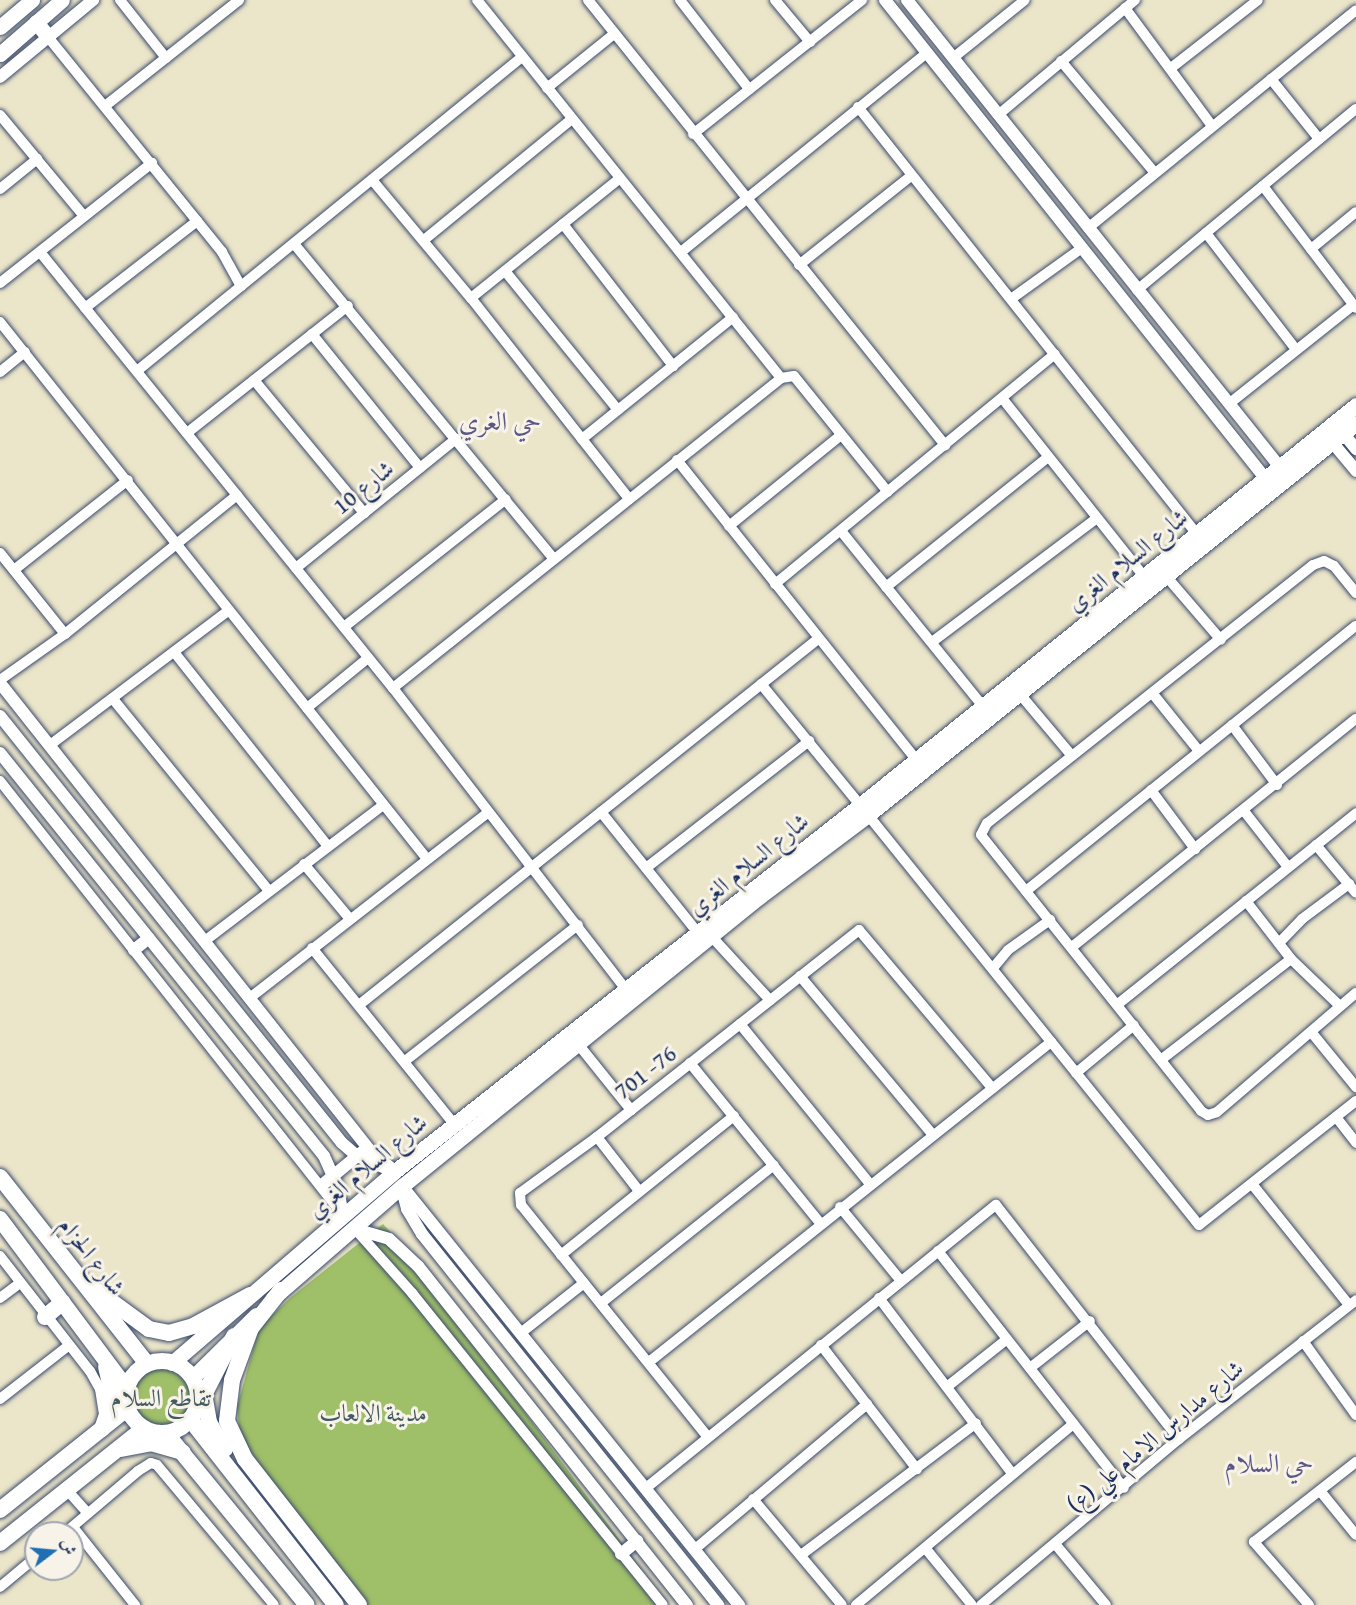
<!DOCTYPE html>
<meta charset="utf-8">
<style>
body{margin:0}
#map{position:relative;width:1356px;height:1605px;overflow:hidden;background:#ebe5c9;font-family:"Gentium Book Plus",Amiri,serif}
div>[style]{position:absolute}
.green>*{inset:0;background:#9fbf68}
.round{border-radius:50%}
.roads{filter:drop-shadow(0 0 2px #3a4a6e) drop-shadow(0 0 2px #3a4a6e)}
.minor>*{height:10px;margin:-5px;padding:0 5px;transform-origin:5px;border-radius:5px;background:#fff}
.tertiary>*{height:12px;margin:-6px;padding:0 6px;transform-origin:6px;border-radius:6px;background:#fff}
.secondary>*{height:15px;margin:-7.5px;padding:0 7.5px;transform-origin:7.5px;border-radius:7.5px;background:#fff}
.primary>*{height:16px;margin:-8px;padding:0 8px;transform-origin:8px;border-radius:8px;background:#fff}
.primary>.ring{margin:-8px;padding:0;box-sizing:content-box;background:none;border:16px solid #fff;border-radius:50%}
span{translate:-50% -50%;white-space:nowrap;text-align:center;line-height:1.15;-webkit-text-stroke:6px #f7f3e8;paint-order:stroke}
.street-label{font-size:24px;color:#1b2f5e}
.park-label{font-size:24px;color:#435a61}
.neighbourhood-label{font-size:26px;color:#5c5684}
.north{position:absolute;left:24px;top:1521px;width:60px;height:60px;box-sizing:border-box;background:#f7f3e8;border:2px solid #9fa5b1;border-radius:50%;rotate:74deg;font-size:16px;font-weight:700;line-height:24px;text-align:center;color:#1b2f5e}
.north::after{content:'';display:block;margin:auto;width:21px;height:27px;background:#1f6fb2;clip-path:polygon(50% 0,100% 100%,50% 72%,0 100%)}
</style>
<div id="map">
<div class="green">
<div style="clip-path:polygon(383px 1224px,393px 1235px,668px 1605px,366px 1605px,240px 1438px,237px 1407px,259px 1328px,290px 1298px)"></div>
<div class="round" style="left:132px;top:1369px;width:58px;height:58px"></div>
</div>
<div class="roads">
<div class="minor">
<div style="left:120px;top:0;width:74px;rotate:51.6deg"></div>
<div style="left:588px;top:0;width:571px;rotate:51.26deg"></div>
<div style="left:680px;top:0;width:113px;rotate:52.2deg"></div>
<div style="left:775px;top:0;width:55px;rotate:50.2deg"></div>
<div style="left:1125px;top:8px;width:147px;rotate:53.6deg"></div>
<div style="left:48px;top:37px;width:277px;rotate:51deg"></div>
<div style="left:222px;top:252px;width:39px;rotate:61deg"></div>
<div style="left:953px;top:58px;width:92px;rotate:-38.9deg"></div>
<div style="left:1061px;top:61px;width:146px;rotate:50deg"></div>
<div style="left:1171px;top:68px;width:110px;rotate:-38deg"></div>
<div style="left:1271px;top:79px;width:77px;rotate:51.3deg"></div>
<div style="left:547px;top:88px;width:86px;rotate:-38.9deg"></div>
<div style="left:105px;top:106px;width:171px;rotate:-38.3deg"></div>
<div style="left:858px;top:107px;width:544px;rotate:51.57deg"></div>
<div style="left:0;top:115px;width:131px;rotate:50.3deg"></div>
<div style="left:998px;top:115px;width:179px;rotate:-40deg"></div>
<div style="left:693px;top:134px;width:216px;rotate:-38.4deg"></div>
<div style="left:373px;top:181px;width:153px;rotate:50.1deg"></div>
<div style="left:471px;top:298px;width:256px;rotate:51.8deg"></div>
<div style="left:1263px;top:186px;width:153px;rotate:52.7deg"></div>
<div style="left:0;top:189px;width:48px;rotate:-39deg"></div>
<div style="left:563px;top:224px;width:180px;rotate:52.2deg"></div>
<div style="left:1088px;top:228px;width:345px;rotate:-39.1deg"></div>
<div style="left:1206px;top:233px;width:145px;rotate:52.3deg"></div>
<div style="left:424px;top:240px;width:191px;rotate:-39.3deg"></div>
<div style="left:295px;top:245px;width:407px;rotate:50.5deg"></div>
<div style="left:1311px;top:249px;width:58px;rotate:-39.4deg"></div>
<div style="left:40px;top:252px;width:561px;rotate:51.01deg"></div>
<div style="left:393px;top:688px;width:381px;rotate:52.3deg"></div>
<div style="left:681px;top:252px;width:316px;rotate:-39deg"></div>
<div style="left:799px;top:265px;width:144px;rotate:-38.5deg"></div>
<div style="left:505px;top:271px;width:179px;rotate:50.9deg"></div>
<div style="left:0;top:283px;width:194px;rotate:-38.3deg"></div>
<div style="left:1137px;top:290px;width:284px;rotate:-39.6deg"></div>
<div style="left:471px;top:298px;width:191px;rotate:-38.8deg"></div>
<div style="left:1011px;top:299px;width:87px;rotate:-35.7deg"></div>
<div style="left:85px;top:308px;width:142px;rotate:-37.8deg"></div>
<div style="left:0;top:322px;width:686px;rotate:51.51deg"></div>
<div style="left:312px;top:334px;width:172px;rotate:51.1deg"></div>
<div style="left:137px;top:371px;width:497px;rotate:-39.2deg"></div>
<div style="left:0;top:372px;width:32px;rotate:-39deg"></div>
<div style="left:781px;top:378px;width:13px;rotate:-9deg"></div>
<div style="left:794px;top:376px;width:149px;rotate:51deg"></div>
<div style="left:254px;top:380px;width:173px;rotate:50.4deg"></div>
<div style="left:1002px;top:398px;width:226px;rotate:51.5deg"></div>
<div style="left:1230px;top:403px;width:157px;rotate:-38.5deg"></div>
<div style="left:187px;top:433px;width:205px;rotate:-38.3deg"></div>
<div style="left:582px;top:439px;width:194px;rotate:-38.9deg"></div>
<div style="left:677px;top:460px;width:383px;rotate:51.4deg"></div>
<div style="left:729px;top:526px;width:144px;rotate:-39.1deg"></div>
<div style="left:841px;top:531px;width:224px;rotate:51deg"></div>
<div style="left:0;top:553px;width:104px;rotate:51.3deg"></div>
<div style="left:296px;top:568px;width:206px;rotate:-38.9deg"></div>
<div style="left:14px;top:570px;width:145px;rotate:-38.3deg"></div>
<div style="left:1166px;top:576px;width:84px;rotate:49.3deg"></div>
<div style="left:775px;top:584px;width:362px;rotate:-39.4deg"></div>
<div style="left:886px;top:587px;width:208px;rotate:-38.7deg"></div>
<div style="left:1356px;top:593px;width:35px;rotate:-129deg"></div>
<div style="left:1334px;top:566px;width:11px;rotate:-153deg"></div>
<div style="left:1324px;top:561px;width:12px;rotate:160deg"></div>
<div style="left:1313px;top:565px;width:416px;rotate:141.6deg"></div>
<div style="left:987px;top:823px;width:13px;rotate:117deg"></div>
<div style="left:981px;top:835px;width:353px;rotate:51.4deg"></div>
<div style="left:1201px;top:1111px;width:8px;rotate:30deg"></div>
<div style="left:1208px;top:1115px;width:9px;rotate:-18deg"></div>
<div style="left:1217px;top:1112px;width:183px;rotate:-40.6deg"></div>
<div style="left:344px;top:627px;width:206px;rotate:-38.3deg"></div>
<div style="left:932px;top:642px;width:206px;rotate:-36.9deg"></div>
<div style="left:174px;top:652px;width:248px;rotate:51.6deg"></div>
<div style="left:0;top:680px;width:80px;rotate:-35.3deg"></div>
<div style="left:65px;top:634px;width:221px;rotate:-38.9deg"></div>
<div style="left:761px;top:684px;width:156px;rotate:50.7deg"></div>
<div style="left:393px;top:688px;width:497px;rotate:-38.6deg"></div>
<div style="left:781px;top:378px;width:485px;rotate:-128.8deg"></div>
<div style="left:1019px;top:693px;width:82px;rotate:49.9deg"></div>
<div style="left:1153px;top:694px;width:73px;rotate:51.1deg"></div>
<div style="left:113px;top:699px;width:247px;rotate:50.9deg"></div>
<div style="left:307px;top:708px;width:79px;rotate:-39.3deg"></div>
<div style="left:1232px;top:725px;width:75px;rotate:53.1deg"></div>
<div style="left:50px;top:745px;width:224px;rotate:-37deg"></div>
<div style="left:0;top:781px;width:553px;rotate:51.68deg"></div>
<div style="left:1151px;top:790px;width:74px;rotate:53.3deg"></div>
<div style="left:1244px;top:811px;width:71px;rotate:51.8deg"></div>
<div style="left:601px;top:812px;width:155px;rotate:51.3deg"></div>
<div style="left:868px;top:815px;width:527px;rotate:51.09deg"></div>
<div style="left:1199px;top:1225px;width:200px;rotate:-38.3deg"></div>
<div style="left:1316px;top:845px;width:62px;rotate:50.2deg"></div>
<div style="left:304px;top:864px;width:72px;rotate:50.1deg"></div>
<div style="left:646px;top:868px;width:207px;rotate:-37.9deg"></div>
<div style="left:1026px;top:891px;width:423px;rotate:-38.8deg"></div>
<div style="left:1246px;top:901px;width:73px;rotate:52.2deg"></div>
<div style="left:1291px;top:959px;width:68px;rotate:43.8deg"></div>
<div style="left:712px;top:937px;width:86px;rotate:47.4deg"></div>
<div style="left:206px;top:940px;width:223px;rotate:-37.3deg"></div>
<div style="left:1279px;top:943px;width:33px;rotate:-46deg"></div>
<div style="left:1302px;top:919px;width:59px;rotate:-36.7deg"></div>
<div style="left:1072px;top:947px;width:364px;rotate:-38.8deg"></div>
<div style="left:312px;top:948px;width:226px;rotate:51.1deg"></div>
<div style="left:993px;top:968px;width:23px;rotate:-50deg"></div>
<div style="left:1008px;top:950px;width:52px;rotate:-35.5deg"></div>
<div style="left:800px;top:976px;width:207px;rotate:50.1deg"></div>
<div style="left:251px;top:997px;width:301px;rotate:-37.9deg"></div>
<div style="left:1118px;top:1004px;width:305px;rotate:-38.7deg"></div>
<div style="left:359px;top:1005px;width:587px;rotate:-38.57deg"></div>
<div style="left:740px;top:1024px;width:206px;rotate:50.9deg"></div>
<div style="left:1312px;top:1033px;width:70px;rotate:50.8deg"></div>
<div style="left:578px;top:1044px;width:85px;rotate:51.2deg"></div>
<div style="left:1162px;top:1059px;width:163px;rotate:-37.8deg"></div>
<div style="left:405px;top:1061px;width:220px;rotate:-38.2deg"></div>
<div style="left:690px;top:1063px;width:208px;rotate:50.9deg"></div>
<div style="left:1076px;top:1073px;width:75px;rotate:-39.6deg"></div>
<div style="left:1336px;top:1117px;width:33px;rotate:52deg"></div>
<div style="left:597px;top:1137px;width:68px;rotate:52.1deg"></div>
<div style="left:1252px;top:1184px;width:155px;rotate:51.3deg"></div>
<div style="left:840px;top:1207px;width:96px;rotate:50.5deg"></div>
<div style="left:355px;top:1229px;width:86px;rotate:48.3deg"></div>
<div style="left:412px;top:1293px;width:400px;rotate:51.2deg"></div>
<div style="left:938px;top:1251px;width:301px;rotate:51.9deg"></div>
<div style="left:561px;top:1255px;width:222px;rotate:-38.8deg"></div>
<div style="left:0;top:1256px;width:146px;rotate:52deg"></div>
<div style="left:90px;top:1371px;width:21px;rotate:61deg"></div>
<div style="left:100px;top:1389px;width:25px;rotate:81deg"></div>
<div style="left:0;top:1298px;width:25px;rotate:-37deg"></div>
<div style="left:879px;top:1298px;width:220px;rotate:52.8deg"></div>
<div style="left:601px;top:1303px;width:221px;rotate:-38.6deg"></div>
<div style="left:522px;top:1332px;width:79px;rotate:-38.3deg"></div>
<div style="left:1303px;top:1341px;width:91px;rotate:54.4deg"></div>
<div style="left:821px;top:1345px;width:157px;rotate:52.3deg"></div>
<div style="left:649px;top:1362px;width:514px;rotate:-38.52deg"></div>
<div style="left:1030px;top:1368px;width:76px;rotate:-38.1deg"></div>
<div style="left:948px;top:1386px;width:75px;rotate:-38.5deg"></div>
<div style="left:0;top:1399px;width:86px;rotate:-37.9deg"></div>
<div style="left:707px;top:1436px;width:297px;rotate:-128.8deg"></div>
<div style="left:521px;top:1205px;width:12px;rotate:-95deg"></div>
<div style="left:520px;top:1193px;width:95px;rotate:-36deg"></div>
<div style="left:597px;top:1137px;width:334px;rotate:-38.3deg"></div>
<div style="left:859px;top:930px;width:207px;rotate:49.9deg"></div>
<div style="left:646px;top:1488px;width:450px;rotate:-39deg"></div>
<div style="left:996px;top:1205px;width:297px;rotate:52deg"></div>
<div style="left:67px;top:1490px;width:31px;rotate:48deg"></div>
<div style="left:1321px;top:1492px;width:55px;rotate:50.9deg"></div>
<div style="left:753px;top:1499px;width:138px;rotate:50deg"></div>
<div style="left:73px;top:1527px;width:100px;rotate:51.5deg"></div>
<div style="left:65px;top:1533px;width:96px;rotate:-40.3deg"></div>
<div style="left:138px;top:1471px;width:15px;rotate:-32deg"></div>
<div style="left:151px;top:1463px;width:6px;rotate:18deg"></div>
<div style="left:157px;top:1465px;width:182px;rotate:50.1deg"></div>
<div style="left:1056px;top:1545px;width:78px;rotate:50.2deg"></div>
<div style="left:695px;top:1549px;width:225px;rotate:-40.1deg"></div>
<div style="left:926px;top:1549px;width:72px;rotate:50.6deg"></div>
<div style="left:801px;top:1555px;width:219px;rotate:-37deg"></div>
<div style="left:0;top:1587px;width:47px;rotate:-39.8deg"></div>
<div style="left:856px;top:1605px;width:283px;rotate:-39.8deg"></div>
<div style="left:981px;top:1605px;width:258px;rotate:-40deg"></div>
<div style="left:1179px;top:1439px;width:225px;rotate:-38.1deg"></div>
<div style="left:1309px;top:1605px;width:84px;rotate:-131.1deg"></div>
<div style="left:1254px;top:1542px;width:130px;rotate:-38.1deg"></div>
</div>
<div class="tertiary">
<div style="left:885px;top:0;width:611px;rotate:51.52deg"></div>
<div style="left:907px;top:0;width:596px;rotate:51.4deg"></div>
<div style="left:0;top:77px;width:121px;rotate:-39.6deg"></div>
<div style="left:1343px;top:433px;width:21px;rotate:51deg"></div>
<div style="left:1332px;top:442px;width:38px;rotate:50deg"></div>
<div style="left:0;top:683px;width:599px;rotate:51.64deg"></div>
<div style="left:372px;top:1153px;width:29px;rotate:38deg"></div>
<div style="left:0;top:716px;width:547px;rotate:51.31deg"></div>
<div style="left:342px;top:1143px;width:20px;rotate:41deg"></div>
<div style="left:357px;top:1156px;width:30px;rotate:23deg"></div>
<div style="left:0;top:753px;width:517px;rotate:51.2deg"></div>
<div style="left:324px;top:1156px;width:35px;rotate:66deg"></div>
<div style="left:338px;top:1188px;width:27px;rotate:80deg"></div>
<div style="left:134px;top:950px;width:19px;rotate:-39deg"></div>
<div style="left:322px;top:1185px;width:52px;rotate:-39.5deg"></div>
<div style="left:402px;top:1186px;width:538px;rotate:51.19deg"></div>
<div style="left:402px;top:1190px;width:20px;rotate:75deg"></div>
<div style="left:407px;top:1209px;width:29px;rotate:59deg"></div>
<div style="left:422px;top:1234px;width:475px;rotate:51.4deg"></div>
<div style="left:355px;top:1229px;width:35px;rotate:16deg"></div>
<div style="left:389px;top:1239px;width:40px;rotate:43deg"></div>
<div style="left:418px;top:1266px;width:433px;rotate:51.6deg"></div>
<div style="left:621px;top:1554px;width:21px;rotate:-39deg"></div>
</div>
<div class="secondary">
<div style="left:36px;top:22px;width:19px;rotate:51deg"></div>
<div style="left:0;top:27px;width:42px;rotate:-40.2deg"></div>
<div style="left:0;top:54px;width:82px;rotate:-41.1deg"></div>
<div style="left:273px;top:1298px;width:171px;rotate:-41deg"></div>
<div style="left:402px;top:1186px;width:459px;rotate:-39deg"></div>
<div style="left:759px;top:897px;width:136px;rotate:-37deg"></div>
<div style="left:868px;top:815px;width:626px;rotate:-38.77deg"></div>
<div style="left:172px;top:1363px;width:294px;rotate:-40.7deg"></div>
<div style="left:395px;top:1171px;width:592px;rotate:-38.21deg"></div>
<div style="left:860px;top:805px;width:637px;rotate:-38.88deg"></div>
<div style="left:192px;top:1378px;width:90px;rotate:-44.5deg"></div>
</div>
<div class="primary">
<div style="left:0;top:1177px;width:238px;rotate:51.8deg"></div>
<div style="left:0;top:1219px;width:212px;rotate:53.2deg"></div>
<div style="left:281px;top:1290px;width:48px;rotate:128.3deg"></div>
<div style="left:251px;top:1328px;width:55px;rotate:110.1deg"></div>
<div style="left:232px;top:1380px;width:41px;rotate:97deg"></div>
<div style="left:227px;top:1421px;width:42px;rotate:64.7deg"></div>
<div style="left:245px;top:1459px;width:185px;rotate:52deg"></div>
<div style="left:97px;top:1291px;width:64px;rotate:36.2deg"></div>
<div style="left:149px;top:1329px;width:20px;rotate:11deg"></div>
<div style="left:169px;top:1333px;width:25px;rotate:-16deg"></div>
<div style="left:193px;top:1326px;width:65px;rotate:-28.5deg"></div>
<div style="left:45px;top:1317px;width:23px;rotate:-40deg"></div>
<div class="ring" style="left:126px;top:1361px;width:56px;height:56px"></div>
<div style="left:190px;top:1419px;width:236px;rotate:51.9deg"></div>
<div style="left:102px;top:1429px;width:34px;rotate:-71deg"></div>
<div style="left:113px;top:1397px;width:31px;rotate:-103deg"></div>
<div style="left:166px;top:1433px;width:222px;rotate:50.7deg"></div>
<div style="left:121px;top:1449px;width:31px;rotate:-11deg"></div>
<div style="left:151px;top:1443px;width:33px;rotate:16deg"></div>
<div style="left:225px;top:1449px;width:31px;rotate:-121deg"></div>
<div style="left:209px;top:1422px;width:27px;rotate:-100deg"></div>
<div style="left:204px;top:1395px;width:66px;rotate:-63deg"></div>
<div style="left:0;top:1510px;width:164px;rotate:-38.6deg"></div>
<div style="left:0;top:1543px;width:184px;rotate:-38.6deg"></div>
</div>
</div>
<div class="street-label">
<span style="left:363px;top:487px;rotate:-39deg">شارع 10</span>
<span style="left:1127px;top:560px;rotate:-39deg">شارع السلام الغري</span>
<span style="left:748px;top:864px;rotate:-39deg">شارع السلام الغري</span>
<span style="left:645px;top:1072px;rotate:-38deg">701 -76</span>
<span style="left:367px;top:1166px;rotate:-40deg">شارع السلام الغري</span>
<span style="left:92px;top:1256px;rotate:52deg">شارع الحزام</span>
<span style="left:1155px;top:1436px;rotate:-40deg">شارع مدارس الامام علي (ع)</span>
</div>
<div class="park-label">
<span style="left:161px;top:1398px">تقاطع السلام</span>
<span style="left:373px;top:1413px">مدينة الالعاب</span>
</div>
<div class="neighbourhood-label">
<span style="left:500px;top:421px">حي الغري</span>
<span style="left:1269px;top:1463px">حي السلام</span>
</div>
<div class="north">ش</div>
</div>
